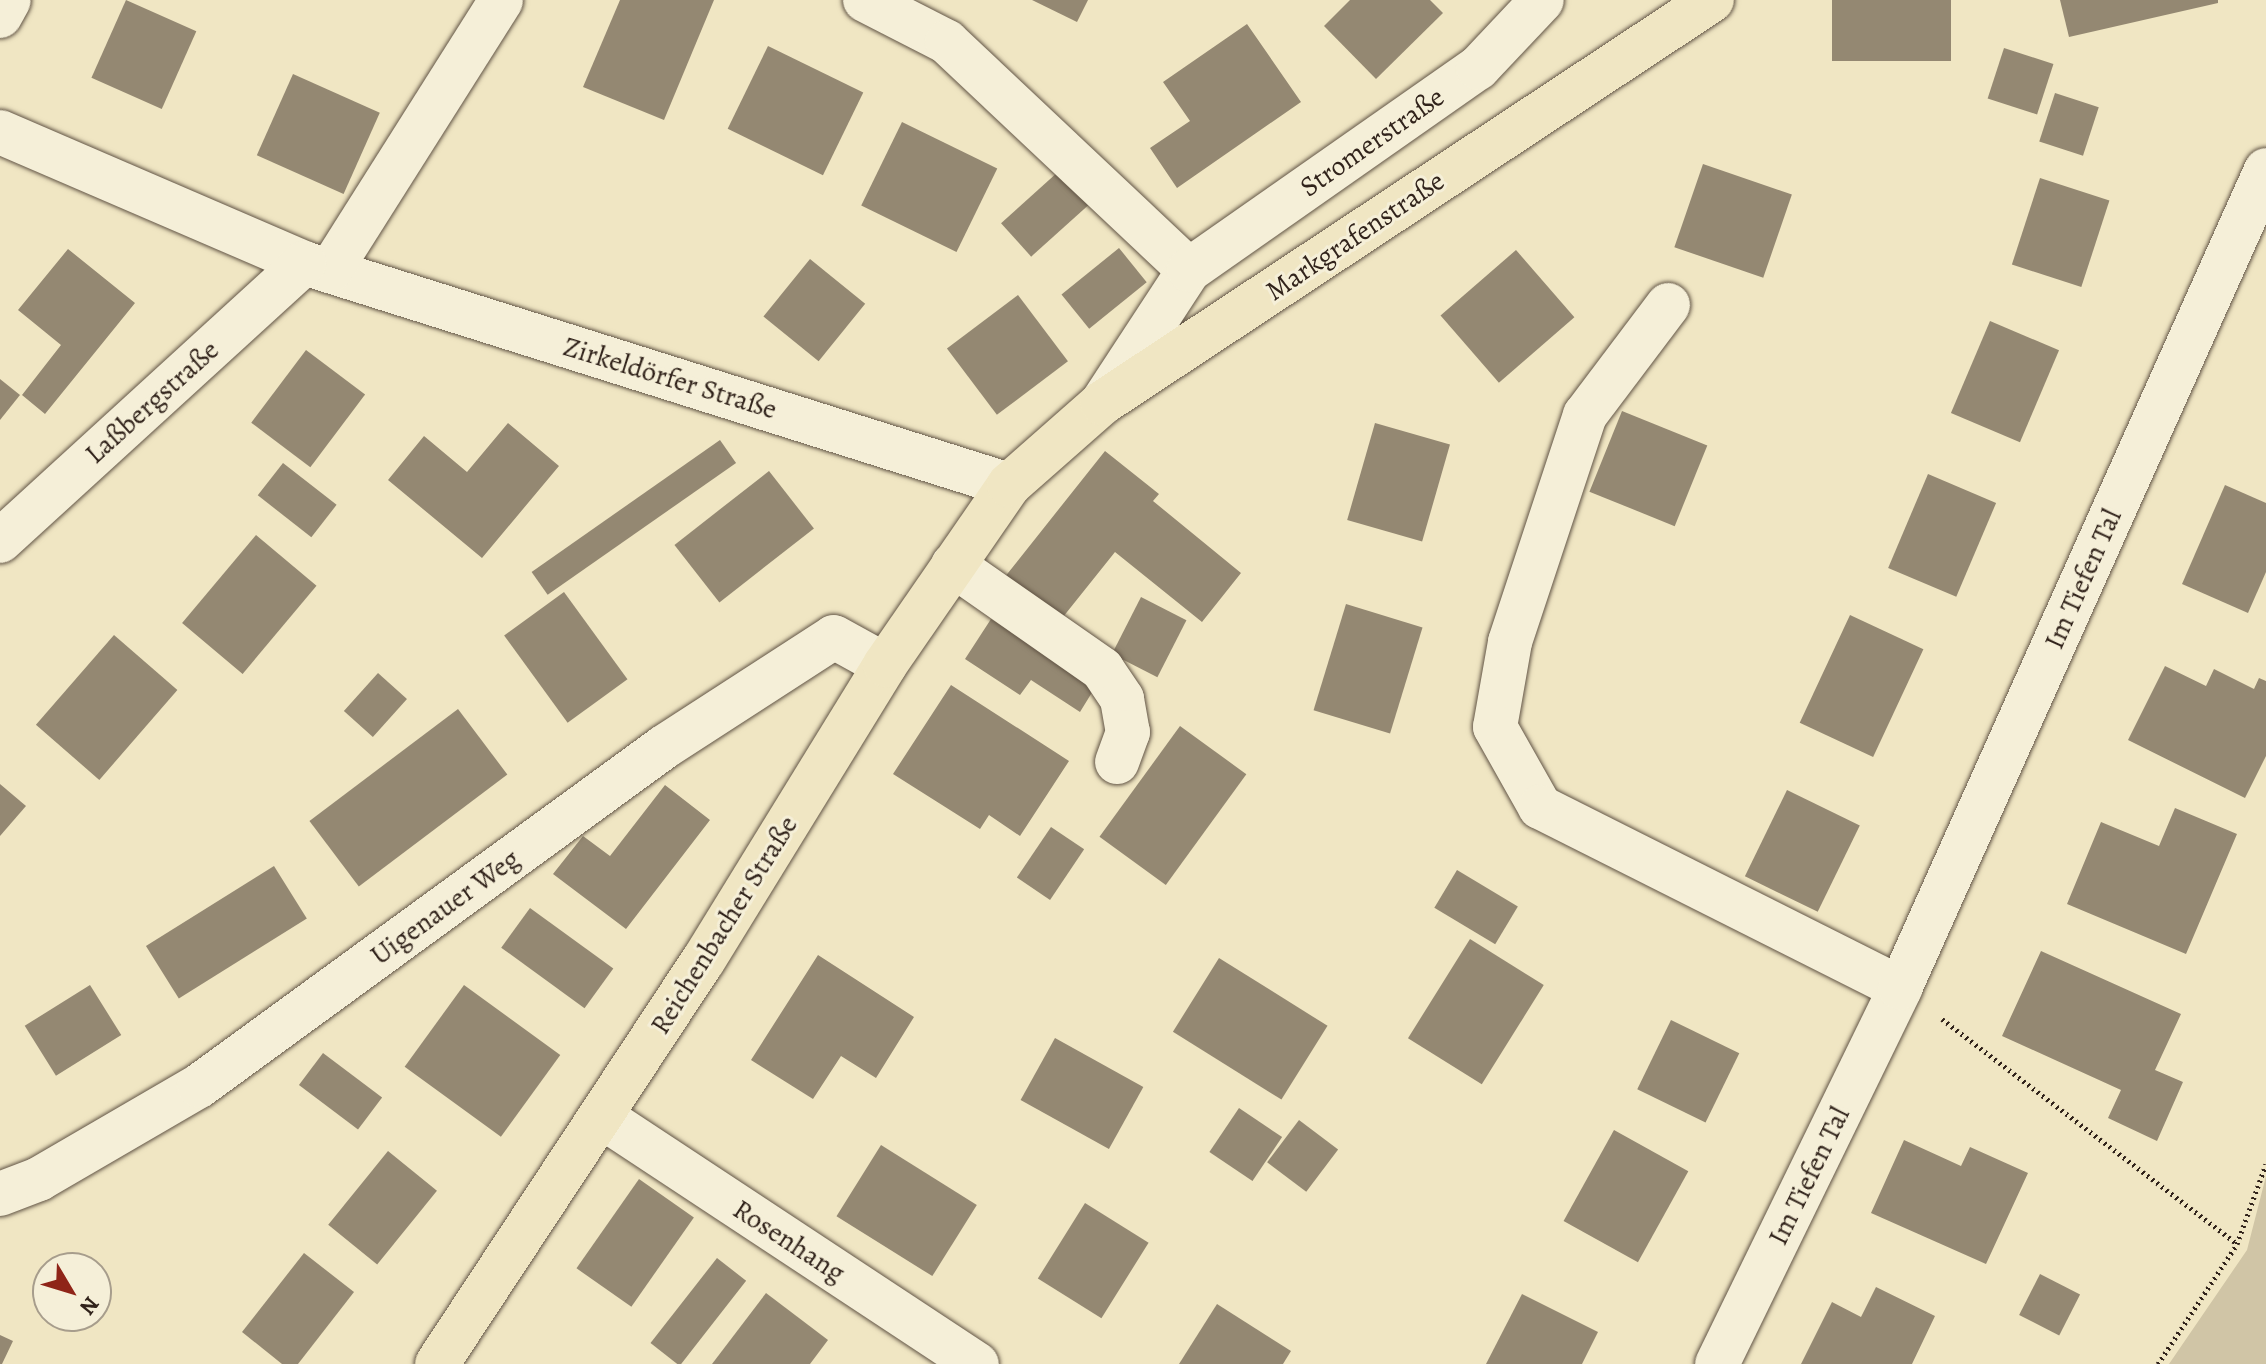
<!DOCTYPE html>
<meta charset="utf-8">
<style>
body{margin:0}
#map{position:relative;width:2266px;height:1364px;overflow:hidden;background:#f0e6c3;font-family:Alegreya,serif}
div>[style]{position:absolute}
.green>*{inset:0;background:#d0c5a6}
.building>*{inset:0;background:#948872;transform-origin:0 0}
.path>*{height:5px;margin-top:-2.5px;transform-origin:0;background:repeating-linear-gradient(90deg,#31231b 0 2px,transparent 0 6px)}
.roads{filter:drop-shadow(0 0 2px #615445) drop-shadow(0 0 2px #615445)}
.minor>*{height:44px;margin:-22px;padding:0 22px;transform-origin:22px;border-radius:22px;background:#f5efd8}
.major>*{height:44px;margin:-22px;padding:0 22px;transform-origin:22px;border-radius:22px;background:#f0e6c3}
span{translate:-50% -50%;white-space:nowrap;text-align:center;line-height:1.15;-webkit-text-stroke:6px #f5efd8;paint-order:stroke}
.street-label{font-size:28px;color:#31231b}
.north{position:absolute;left:32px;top:1252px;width:80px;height:80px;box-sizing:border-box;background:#f5efd8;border:2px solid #a79d8c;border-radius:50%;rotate:128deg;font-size:22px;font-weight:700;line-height:32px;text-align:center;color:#31231b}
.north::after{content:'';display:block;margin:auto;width:28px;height:36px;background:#8f2418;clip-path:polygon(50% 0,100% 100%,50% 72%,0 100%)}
</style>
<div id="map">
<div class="green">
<div style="clip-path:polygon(2266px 1176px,2266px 1364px,2169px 1364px,2247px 1250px)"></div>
</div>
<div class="building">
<div style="left:126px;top:0;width:77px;height:85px;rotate:24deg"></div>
<div style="clip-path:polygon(620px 0,714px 0,664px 120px,583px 87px)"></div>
<div style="clip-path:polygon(1032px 0,1088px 0,1077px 22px)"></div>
<div style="clip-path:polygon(1350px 0,1430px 0,1443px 13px,1376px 79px,1324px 26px)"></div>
<div style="left:1832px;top:0;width:119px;height:61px"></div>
<div style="clip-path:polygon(2060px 0,2218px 0,2218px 3px,2069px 37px)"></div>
<div style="clip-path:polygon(1247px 24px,1301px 102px,1177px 188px,1150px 148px,1190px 121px,1163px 82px)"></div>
<div style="left:768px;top:46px;width:106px;height:92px;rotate:26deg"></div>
<div style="left:2004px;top:48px;width:52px;height:53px;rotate:18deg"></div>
<div style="left:293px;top:74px;width:95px;height:89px;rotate:24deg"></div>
<div style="left:2055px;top:93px;width:46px;height:51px;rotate:18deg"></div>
<div style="left:902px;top:122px;width:106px;height:93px;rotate:26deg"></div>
<div style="left:1703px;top:164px;width:94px;height:88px;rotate:19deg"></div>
<div style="left:1059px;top:171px;width:45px;height:78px;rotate:48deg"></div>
<div style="left:2040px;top:178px;width:73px;height:91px;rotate:18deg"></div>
<div style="left:1119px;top:248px;width:44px;height:74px;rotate:51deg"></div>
<div style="clip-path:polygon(68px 249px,135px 303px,45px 414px,22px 395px,61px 345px,18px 310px)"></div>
<div style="left:1516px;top:250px;width:89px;height:100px;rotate:49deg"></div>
<div style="left:810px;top:259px;width:71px;height:74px;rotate:39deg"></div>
<div style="left:1018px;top:295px;width:83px;height:89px;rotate:53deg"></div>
<div style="left:1990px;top:321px;width:75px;height:100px;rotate:23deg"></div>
<div style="left:306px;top:350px;width:74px;height:91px;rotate:37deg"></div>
<div style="clip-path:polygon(0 379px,20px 395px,0 420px)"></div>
<div style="left:1622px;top:411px;width:92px;height:87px;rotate:22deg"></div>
<div style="clip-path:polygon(508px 423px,559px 466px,482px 558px,388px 480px,424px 436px,467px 472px)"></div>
<div style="left:1375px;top:423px;width:78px;height:101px;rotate:16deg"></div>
<div style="left:720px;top:440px;width:28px;height:230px;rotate:55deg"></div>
<div style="clip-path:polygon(1105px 451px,1159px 494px,1153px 501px,1241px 573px,1202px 622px,1115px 552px,1059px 622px,1004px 578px)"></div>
<div style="left:283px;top:463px;width:68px;height:41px;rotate:38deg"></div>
<div style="left:769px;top:471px;width:73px;height:120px;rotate:52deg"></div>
<div style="left:1928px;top:474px;width:74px;height:102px;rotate:23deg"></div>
<div style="clip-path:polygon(2225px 485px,2266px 503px,2266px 572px,2248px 613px,2182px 584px)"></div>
<div style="left:256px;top:535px;width:79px;height:115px;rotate:40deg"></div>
<div style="left:564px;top:592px;width:108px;height:74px;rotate:54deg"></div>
<div style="left:1141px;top:597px;width:51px;height:64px;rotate:27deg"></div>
<div style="left:1346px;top:604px;width:80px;height:111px;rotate:17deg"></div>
<div style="left:1850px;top:615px;width:81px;height:119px;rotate:25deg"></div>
<div style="clip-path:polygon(991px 619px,1096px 686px,1080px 712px,1031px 680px,1020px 695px,965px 659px)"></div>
<div style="left:114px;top:635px;width:84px;height:119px;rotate:41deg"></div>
<div style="clip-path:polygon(2165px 666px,2206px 686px,2214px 669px,2254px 689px,2259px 678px,2266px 681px,2266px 756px,2245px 798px,2128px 740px)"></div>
<div style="left:378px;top:673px;width:39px;height:51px;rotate:42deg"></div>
<div style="clip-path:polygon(951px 685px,1069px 761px,1020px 836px,989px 815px,980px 829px,893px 774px)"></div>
<div style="left:458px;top:709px;width:82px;height:186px;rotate:53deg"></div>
<div style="left:1180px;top:726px;width:82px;height:137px;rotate:36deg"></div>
<div style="clip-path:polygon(0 784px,26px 806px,0 836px)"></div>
<div style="clip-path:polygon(665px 785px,710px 820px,626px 929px,553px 874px,583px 836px,610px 856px)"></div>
<div style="left:1787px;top:790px;width:81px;height:96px;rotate:26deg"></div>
<div style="clip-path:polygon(2175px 808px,2237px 834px,2186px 954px,2067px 904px,2101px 822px,2159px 846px)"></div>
<div style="left:1051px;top:827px;width:40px;height:61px;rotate:34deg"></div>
<div style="left:274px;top:866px;width:62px;height:151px;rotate:58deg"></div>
<div style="left:1457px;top:870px;width:71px;height:44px;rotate:31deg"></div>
<div style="left:530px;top:908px;width:103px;height:49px;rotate:36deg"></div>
<div style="left:1470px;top:939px;width:87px;height:117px;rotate:32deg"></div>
<div style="clip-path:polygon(2041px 951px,2181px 1014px,2155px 1070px,2183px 1082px,2157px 1141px,2108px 1118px,2121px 1090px,2002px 1036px)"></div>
<div style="clip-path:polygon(818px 955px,914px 1017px,876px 1078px,841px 1056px,813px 1099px,751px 1060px)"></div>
<div style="left:1219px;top:958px;width:128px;height:87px;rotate:32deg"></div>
<div style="left:90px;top:985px;width:59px;height:77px;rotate:58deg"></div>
<div style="left:464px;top:985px;width:119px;height:101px;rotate:36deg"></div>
<div style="left:1671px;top:1020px;width:76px;height:77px;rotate:26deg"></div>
<div style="left:1055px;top:1038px;width:101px;height:71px;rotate:29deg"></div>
<div style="left:323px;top:1053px;width:74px;height:40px;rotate:37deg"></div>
<div style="left:1239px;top:1108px;width:52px;height:53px;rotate:34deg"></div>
<div style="left:1299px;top:1120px;width:49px;height:53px;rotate:37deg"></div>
<div style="left:1614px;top:1130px;width:85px;height:104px;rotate:29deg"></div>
<div style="clip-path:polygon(1904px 1140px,1961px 1166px,1970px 1147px,2028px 1173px,1986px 1264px,1871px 1213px)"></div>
<div style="left:881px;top:1145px;width:113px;height:84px;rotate:32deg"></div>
<div style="left:388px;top:1151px;width:63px;height:95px;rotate:39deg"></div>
<div style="left:639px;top:1179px;width:67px;height:109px;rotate:35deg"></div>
<div style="left:1085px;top:1203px;width:75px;height:89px;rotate:32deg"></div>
<div style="clip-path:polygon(304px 1253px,354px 1292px,298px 1364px,282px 1364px,242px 1332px)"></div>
<div style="left:717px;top:1258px;width:37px;height:108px;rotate:38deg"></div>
<div style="left:2040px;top:1274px;width:45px;height:46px;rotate:27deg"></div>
<div style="clip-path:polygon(1876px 1287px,1935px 1316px,1912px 1364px,1801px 1364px,1832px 1302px,1861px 1317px)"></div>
<div style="clip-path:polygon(766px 1293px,828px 1340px,810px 1364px,712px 1364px)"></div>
<div style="clip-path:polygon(1522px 1294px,1598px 1332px,1582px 1364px,1486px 1364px)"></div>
<div style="clip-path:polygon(1217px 1304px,1291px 1351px,1283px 1364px,1179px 1364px)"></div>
<div style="clip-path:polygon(0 1335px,13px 1341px,2px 1364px,0 1364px)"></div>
</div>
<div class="path">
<div style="left:1942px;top:1019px;width:371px;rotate:37.3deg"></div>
<div style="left:2158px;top:1364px;width:144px;rotate:-56.6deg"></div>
<div style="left:2237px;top:1244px;width:85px;rotate:-70.1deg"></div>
</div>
<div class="roads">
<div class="minor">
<div style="left:865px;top:0;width:92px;rotate:27.1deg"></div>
<div style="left:947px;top:42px;width:332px;rotate:43.3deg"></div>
<div style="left:0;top:16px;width:18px;rotate:-61deg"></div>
<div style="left:0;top:132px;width:331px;rotate:23.3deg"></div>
<div style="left:304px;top:263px;width:739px;rotate:17.48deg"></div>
<div style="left:330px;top:271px;width:320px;rotate:-57.7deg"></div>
<div style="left:1668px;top:305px;width:138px;rotate:127deg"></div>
<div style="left:1585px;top:415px;width:239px;rotate:108.3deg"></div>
<div style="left:1510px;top:642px;width:86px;rotate:100deg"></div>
<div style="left:1495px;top:727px;width:92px;rotate:60.6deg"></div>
<div style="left:1540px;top:807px;width:403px;rotate:26.7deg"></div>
<div style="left:1102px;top:403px;width:159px;rotate:-56.8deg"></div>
<div style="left:1189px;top:270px;width:353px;rotate:-35deg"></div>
<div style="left:1478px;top:68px;width:93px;rotate:-46.7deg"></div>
<div style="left:0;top:541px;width:412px;rotate:-42.4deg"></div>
<div style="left:953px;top:565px;width:182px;rotate:34.9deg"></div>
<div style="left:1102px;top:669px;width:36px;rotate:56deg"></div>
<div style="left:1122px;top:699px;width:34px;rotate:80deg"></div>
<div style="left:1128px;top:732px;width:32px;rotate:110deg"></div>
<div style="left:602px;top:1117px;width:449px;rotate:33.4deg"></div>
<div style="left:0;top:1194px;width:42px;rotate:-21deg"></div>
<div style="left:39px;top:1179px;width:185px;rotate:-30.2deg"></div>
<div style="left:199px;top:1086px;width:575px;rotate:-36.09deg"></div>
<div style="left:664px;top:747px;width:202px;rotate:-32.9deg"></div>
<div style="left:834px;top:637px;width:58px;rotate:28.8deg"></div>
<div style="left:1717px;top:1364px;width:418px;rotate:-64deg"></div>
<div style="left:1900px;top:988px;width:896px;rotate:-65.89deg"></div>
</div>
<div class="major">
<div style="left:437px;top:1364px;width:483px;rotate:-56.6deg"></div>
<div style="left:703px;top:961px;width:347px;rotate:-58.4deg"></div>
<div style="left:885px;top:665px;width:219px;rotate:-55.4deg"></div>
<div style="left:1009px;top:485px;width:124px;rotate:-41.4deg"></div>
<div style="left:1102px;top:403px;width:731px;rotate:-33.45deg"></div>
</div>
</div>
<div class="street-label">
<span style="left:1372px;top:142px;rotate:-35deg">Stromerstraße</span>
<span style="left:1355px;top:236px;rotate:-34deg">Markgrafenstraße</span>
<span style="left:670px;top:378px;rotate:17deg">Zirkeldörfer Straße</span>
<span style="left:152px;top:402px;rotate:-42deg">Laßbergstraße</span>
<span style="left:2083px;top:579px;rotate:-66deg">Im Tiefen Tal</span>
<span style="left:445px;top:907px;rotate:-36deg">Uigenauer Weg</span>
<span style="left:724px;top:925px;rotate:-58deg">Reichenbacher Straße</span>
<span style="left:1809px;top:1176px;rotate:-64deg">Im Tiefen Tal</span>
<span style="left:789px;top:1241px;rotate:33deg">Rosenhang</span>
</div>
<div class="north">N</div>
</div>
